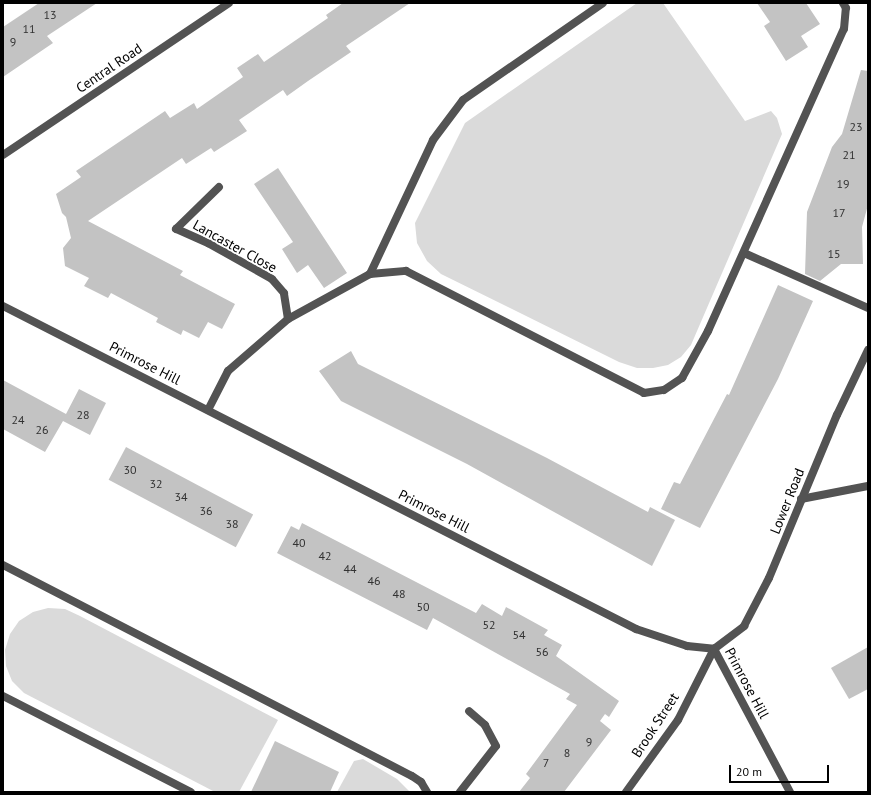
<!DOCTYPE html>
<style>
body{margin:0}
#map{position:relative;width:871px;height:795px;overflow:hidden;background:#fff;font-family:"PT Sans",sans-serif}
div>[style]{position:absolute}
.green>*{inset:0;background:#dadada}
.building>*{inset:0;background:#c3c3c3;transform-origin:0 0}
.lane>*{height:8px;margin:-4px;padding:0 4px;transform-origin:4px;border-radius:4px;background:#535353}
.street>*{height:8px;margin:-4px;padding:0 4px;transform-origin:4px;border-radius:4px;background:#535353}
span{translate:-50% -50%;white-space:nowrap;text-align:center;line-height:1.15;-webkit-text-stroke:3.5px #fff;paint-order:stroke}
.number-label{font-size:12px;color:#313131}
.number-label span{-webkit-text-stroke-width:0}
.street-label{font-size:14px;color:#000}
.frame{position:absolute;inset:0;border:4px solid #000;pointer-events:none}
.scale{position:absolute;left:729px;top:765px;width:100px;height:18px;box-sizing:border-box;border:2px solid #000;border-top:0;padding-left:5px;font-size:12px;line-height:14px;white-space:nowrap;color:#000;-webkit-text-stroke:3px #fff;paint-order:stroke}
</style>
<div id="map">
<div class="green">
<div style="clip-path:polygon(637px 3px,663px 3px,745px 121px,771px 111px,777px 118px,782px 134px,691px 345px,681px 357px,668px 365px,653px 368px,637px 368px,619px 362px,441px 274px,427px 261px,417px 243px,415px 223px,465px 123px)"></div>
<div style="clip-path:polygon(48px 608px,65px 609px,80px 616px,278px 720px,239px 792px,215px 792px,24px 693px,12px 681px,6px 666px,5px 650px,10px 634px,19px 621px,33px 612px)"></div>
<div style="clip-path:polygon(363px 759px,397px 779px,410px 792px,337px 792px,354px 761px)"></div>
</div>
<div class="building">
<div style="clip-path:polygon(39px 3px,97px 3px,47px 36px,53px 43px,3px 77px,3px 27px)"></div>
<div style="clip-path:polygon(343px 3px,410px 3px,346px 46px,351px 52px,308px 81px,287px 96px,283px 90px,239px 120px,247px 131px,214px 152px,211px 148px,186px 164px,182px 158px,88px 221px,183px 271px,180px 275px,235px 304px,222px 329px,208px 322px,199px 338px,183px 330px,181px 335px,156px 322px,158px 318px,111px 293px,108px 298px,84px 286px,89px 278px,65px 266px,63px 248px,71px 238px,66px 217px,62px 213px,56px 194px,81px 177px,76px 171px,165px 111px,170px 118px,194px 103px,197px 109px,243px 77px,237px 68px,258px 54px,264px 62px,328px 18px,326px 15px)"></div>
<div style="clip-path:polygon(757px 3px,806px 3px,820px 24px,801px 36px,808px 47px,786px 61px,764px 26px,770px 22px)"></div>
<div style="clip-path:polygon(861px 70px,868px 71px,868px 205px,862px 227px,863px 264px,841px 264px,820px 281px,805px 274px,807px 212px,832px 147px,842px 134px)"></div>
<div style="clip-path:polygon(278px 168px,347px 273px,324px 288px,308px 265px,297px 273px,282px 249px,293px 242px,254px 184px)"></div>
<div style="clip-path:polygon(778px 285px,813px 301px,778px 379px,700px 528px,661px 509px,674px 482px,680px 484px,727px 394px,729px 395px)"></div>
<div style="clip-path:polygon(351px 351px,358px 364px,547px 458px,648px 512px,650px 507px,675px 520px,652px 566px,467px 464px,341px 401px,319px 371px)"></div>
<div style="clip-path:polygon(3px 380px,66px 414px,79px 389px,106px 403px,90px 435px,63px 421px,45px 452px,3px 429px)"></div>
<div style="left:126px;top:447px;width:144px;height:37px;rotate:28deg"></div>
<div style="clip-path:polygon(302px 523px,476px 613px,482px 604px,502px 616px,506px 607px,548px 630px,544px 635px,562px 645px,556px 656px,619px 701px,609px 717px,605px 714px,600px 721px,611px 730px,564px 792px,519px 792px,530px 778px,526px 774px,577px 705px,566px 699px,570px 694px,433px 618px,427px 630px,277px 553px,291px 526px,299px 530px)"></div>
<div style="clip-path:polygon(868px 647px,868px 689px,849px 699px,831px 668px)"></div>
<div style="clip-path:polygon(275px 741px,339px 772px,330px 792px,251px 792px)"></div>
</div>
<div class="lane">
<div style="left:744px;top:253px;width:136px;rotate:23.9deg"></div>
<div style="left:370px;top:274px;width:148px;rotate:-64.8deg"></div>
<div style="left:433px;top:140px;width:50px;rotate:-53.1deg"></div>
<div style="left:463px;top:100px;width:170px;rotate:-34.7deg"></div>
<div style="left:288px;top:319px;width:94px;rotate:-28.8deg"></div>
<div style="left:370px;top:274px;width:36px;rotate:-5deg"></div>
<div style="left:406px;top:271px;width:267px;rotate:27.1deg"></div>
<div style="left:644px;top:393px;width:20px;rotate:-9deg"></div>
<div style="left:664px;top:390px;width:22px;rotate:-34deg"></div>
<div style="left:682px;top:378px;width:54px;rotate:-61deg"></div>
<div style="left:708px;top:331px;width:331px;rotate:-65.8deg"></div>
<div style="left:844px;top:29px;width:21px;rotate:-85deg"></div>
<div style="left:846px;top:8px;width:6px;rotate:-121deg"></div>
<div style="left:3px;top:565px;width:460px;rotate:27.3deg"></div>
<div style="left:412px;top:776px;width:11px;rotate:34deg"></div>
<div style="left:421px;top:782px;width:12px;rotate:59deg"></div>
<div style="left:3px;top:696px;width:211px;rotate:27.1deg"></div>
<div style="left:460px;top:792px;width:58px;rotate:-52deg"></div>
<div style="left:496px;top:746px;width:24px;rotate:-118deg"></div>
<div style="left:485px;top:725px;width:21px;rotate:-139deg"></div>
</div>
<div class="street">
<div style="left:3px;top:155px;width:272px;rotate:-33.9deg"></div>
<div style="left:3px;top:306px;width:711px;rotate:27.03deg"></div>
<div style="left:636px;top:629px;width:54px;rotate:18.4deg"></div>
<div style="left:687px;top:646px;width:27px;rotate:6deg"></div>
<div style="left:714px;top:649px;width:162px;rotate:62deg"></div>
<div style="left:208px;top:410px;width:44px;rotate:-62.9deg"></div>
<div style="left:228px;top:371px;width:79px;rotate:-40.9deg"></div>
<div style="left:288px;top:319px;width:26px;rotate:-99deg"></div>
<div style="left:284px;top:293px;width:18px;rotate:-131deg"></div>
<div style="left:272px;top:279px;width:73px;rotate:-150.6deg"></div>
<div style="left:208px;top:243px;width:35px;rotate:-156deg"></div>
<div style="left:176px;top:229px;width:60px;rotate:-44.3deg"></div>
<div style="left:801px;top:499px;width:68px;rotate:-11deg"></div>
<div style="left:626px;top:792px;width:89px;rotate:-54.2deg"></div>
<div style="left:678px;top:720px;width:80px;rotate:-63.1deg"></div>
<div style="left:714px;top:649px;width:38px;rotate:-37deg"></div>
<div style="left:744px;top:626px;width:54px;rotate:-62.5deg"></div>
<div style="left:769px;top:578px;width:177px;rotate:-67.4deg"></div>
<div style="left:837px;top:415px;width:72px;rotate:-64.5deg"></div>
</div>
<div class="number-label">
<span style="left:50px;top:15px">13</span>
<span style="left:29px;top:29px">11</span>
<span style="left:13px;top:42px">9</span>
<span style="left:856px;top:127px">23</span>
<span style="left:849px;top:155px">21</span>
<span style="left:843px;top:184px">19</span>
<span style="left:839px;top:213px">17</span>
<span style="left:834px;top:254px">15</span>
<span style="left:83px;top:415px">28</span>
<span style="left:18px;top:420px">24</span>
<span style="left:42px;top:430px">26</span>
<span style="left:130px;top:470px">30</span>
<span style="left:156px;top:484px">32</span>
<span style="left:181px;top:497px">34</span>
<span style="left:206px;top:511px">36</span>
<span style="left:232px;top:524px">38</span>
<span style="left:299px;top:543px">40</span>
<span style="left:325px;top:556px">42</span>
<span style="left:350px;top:569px">44</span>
<span style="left:374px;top:581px">46</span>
<span style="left:399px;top:594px">48</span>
<span style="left:423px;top:607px">50</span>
<span style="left:489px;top:625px">52</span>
<span style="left:519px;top:635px">54</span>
<span style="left:542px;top:652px">56</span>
<span style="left:589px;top:742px">9</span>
<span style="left:567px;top:753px">8</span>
<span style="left:546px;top:763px">7</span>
</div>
<div class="street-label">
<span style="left:109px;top:68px;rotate:-34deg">Central Road</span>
<span style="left:235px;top:246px;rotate:29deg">Lancaster Close</span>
<span style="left:145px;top:363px;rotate:27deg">Primrose Hill</span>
<span style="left:787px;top:501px;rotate:-68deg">Lower Road</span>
<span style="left:434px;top:511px;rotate:27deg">Primrose Hill</span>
<span style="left:747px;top:683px;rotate:62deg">Primrose Hill</span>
<span style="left:655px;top:725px;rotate:-57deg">Brook Street</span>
</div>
<div class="frame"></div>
<div class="scale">20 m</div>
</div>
